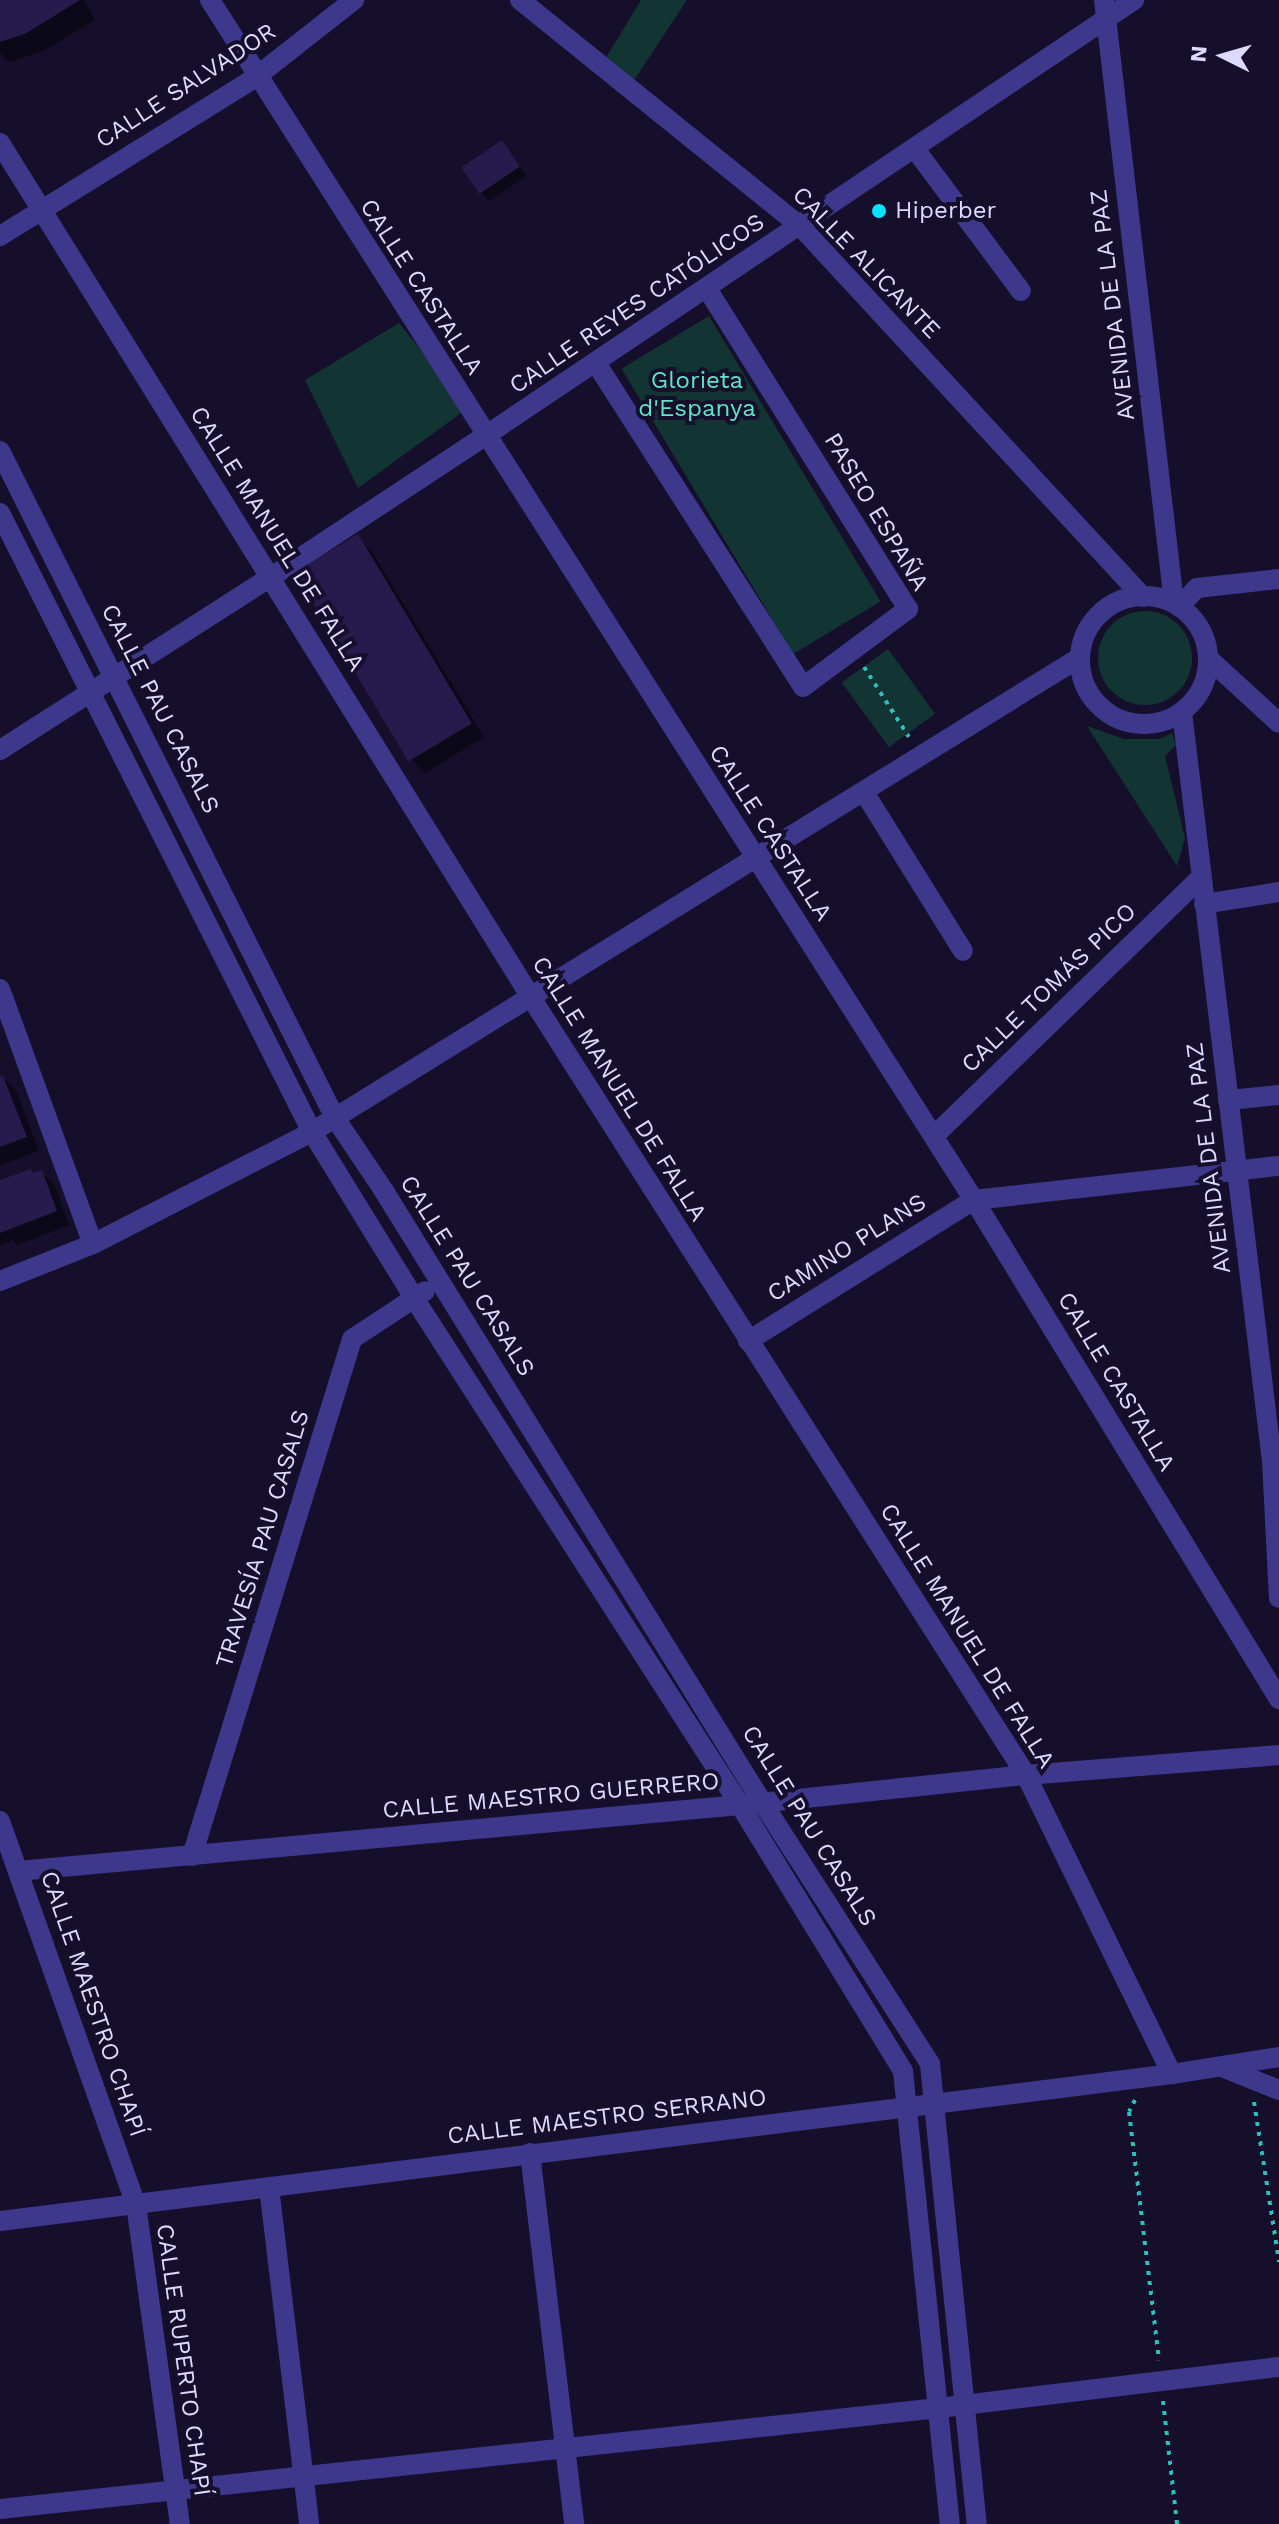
<!DOCTYPE html>
<meta charset="utf-8">
<style>
body{margin:0}
#map{position:relative;width:1279px;height:2524px;overflow:hidden;background:#150f2b;font-family:"Work Sans",sans-serif}
div>[style]{position:absolute}
.green>*{inset:0;background:#123534;transform-origin:0 0}
.round{border-radius:50%}
.shadow>*{inset:0;background:#0007}
.building>*{inset:0;background:#261b4c;transform-origin:0 0}
.path>*{height:4px;margin-top:-2px;transform-origin:0;background:repeating-linear-gradient(90deg,#2ac2bc 0 4px,transparent 0 10px)}
.pedestrian>*{height:20px;margin:-10px;padding:0 10px;transform-origin:10px;border-radius:10px;background:#3d388c}
.minor>*{height:20px;margin:-10px;padding:0 10px;transform-origin:10px;border-radius:10px;background:#3d388c}
.minor>.ring{margin:-10px;padding:0;box-sizing:content-box;background:none;border:20px solid #3d388c;border-radius:50%}
.dots>*{width:22px;height:22px;translate:-50% -50%;box-sizing:border-box;border:4px solid #150f2b;border-radius:50%}
span{translate:-50% -50%;white-space:nowrap;text-align:center;line-height:1.15;-webkit-text-stroke:8px #150f2b;paint-order:stroke}
.street-label{font-size:24px;color:#ded9ff}
.poi-label{font-size:24px;color:#ded9ff}
.left{translate:0 -50%;text-align:left}
.park-label{font-size:24px;color:#5ee6c7}
.north{position:absolute;left:1183px;top:16px;width:80px;height:80px;-webkit-text-stroke:6px #150f2b;paint-order:stroke;rotate:275deg;font-size:22px;font-weight:700;line-height:32px;text-align:center;color:#ded9ff}
.north::after{content:'';display:block;margin:auto;width:28px;height:36px;background:#ded9ff;clip-path:polygon(50% 0,100% 100%,50% 72%,0 100%)}
</style>
<div id="map">
<div class="green">
<div style="clip-path:polygon(641px 0,687px 0,629px 88px,601px 66px)"></div>
<div style="left:709px;top:316px;width:333px;height:102px;rotate:59deg"></div>
<div style="clip-path:polygon(399px 323px,468px 408px,358px 488px,305px 380px)"></div>
<div class="round" style="left:1098px;top:611px;width:94px;height:94px"></div>
<div style="left:888px;top:649px;width:80px;height:57px;rotate:54deg"></div>
<div style="clip-path:polygon(1087px 726px,1124px 739px,1160px 739px,1172px 733px,1176px 745px,1165px 756px,1185px 838px,1177px 866px)"></div>
</div>
<div class="shadow">
<div style="clip-path:polygon(0 0,84px 0,95px 20px,43px 51px,9px 62px,0 53px)"></div>
<div style="clip-path:polygon(502px 142px,527px 176px,489px 201px,480px 192px)"></div>
<div style="clip-path:polygon(357px 537px,371px 550px,484px 737px,425px 773px,412px 760px)"></div>
<div style="clip-path:polygon(3px 1078px,16px 1091px,39px 1151px,0 1165px,0 1079px)"></div>
<div style="clip-path:polygon(30px 1171px,34px 1175px,41px 1172px,55px 1186px,69px 1225px,17px 1245px,13px 1240px,0 1245px,0 1182px)"></div>
</div>
<div class="building">
<div style="clip-path:polygon(0 0,80px 0,25px 34px,0 42px)"></div>
<div style="left:502px;top:140px;width:32px;height:49px;rotate:56deg"></div>
<div style="left:358px;top:534px;width:221px;height:74px;rotate:59deg"></div>
<div style="clip-path:polygon(3px 1076px,27px 1137px,0 1147px,0 1077px)"></div>
<div style="clip-path:polygon(31px 1169px,32px 1173px,42px 1170px,57px 1211px,0 1233px,0 1180px)"></div>
</div>
<div class="path">
<div style="left:864px;top:667px;width:83px;rotate:57.3deg"></div>
<div style="left:1135px;top:2100px;width:13px;rotate:117deg"></div>
<div style="left:1129px;top:2112px;width:250px;rotate:83.1deg"></div>
<div style="left:1254px;top:2102px;width:162px;rotate:81.1deg"></div>
<div style="left:1163px;top:2401px;width:124px;rotate:83.5deg"></div>
</div>
<div class="pedestrian">
<div style="left:271px;top:577px;width:256px;rotate:-33.4deg"></div>
<div style="left:1204px;top:904px;width:76px;rotate:-9.1deg"></div>
</div>
<div class="minor">
<div style="left:210px;top:0;width:1423px;rotate:57.52deg"></div>
<div style="left:974px;top:1200px;width:585px;rotate:58.57deg"></div>
<div style="left:520px;top:0;width:361px;rotate:38.9deg"></div>
<div style="left:801px;top:227px;width:504px;rotate:47.25deg"></div>
<div style="left:1104px;top:0;width:607px;rotate:83.38deg"></div>
<div style="left:0;top:143px;width:1008px;rotate:58.14deg"></div>
<div style="left:532px;top:999px;width:920px;rotate:57.52deg"></div>
<div style="left:1026px;top:1775px;width:333px;rotate:64deg"></div>
<div style="left:915px;top:149px;width:177px;rotate:53.3deg"></div>
<div style="left:0;top:236px;width:301px;rotate:-31.8deg"></div>
<div style="left:256px;top:77px;width:125px;rotate:-38.2deg"></div>
<div style="left:596px;top:363px;width:384px;rotate:57.4deg"></div>
<div style="left:803px;top:687px;width:131px;rotate:-36.6deg"></div>
<div style="left:908px;top:609px;width:378px;rotate:-122.1deg"></div>
<div style="left:485px;top:436px;width:782px;rotate:-33.89deg"></div>
<div style="left:0;top:451px;width:746px;rotate:63.33deg"></div>
<div style="left:335px;top:1118px;width:88px;rotate:56.1deg"></div>
<div style="left:384px;top:1191px;width:718px;rotate:58.26deg"></div>
<div style="left:762px;top:1802px;width:311px;rotate:57.3deg"></div>
<div style="left:930px;top:2064px;width:462px;rotate:84.2deg"></div>
<div style="left:0;top:513px;width:693px;rotate:63.25deg"></div>
<div style="left:312px;top:1132px;width:195px;rotate:58.4deg"></div>
<div style="left:414px;top:1298px;width:603px;rotate:57.26deg"></div>
<div style="left:740px;top:1805px;width:312px;rotate:58.5deg"></div>
<div style="left:903px;top:2071px;width:455px;rotate:84.1deg"></div>
<div class="ring" style="left:1080px;top:596px;width:108px;height:108px"></div>
<div style="left:1179px;top:607px;width:26px;rotate:-47deg"></div>
<div style="left:1197px;top:588px;width:82px;rotate:-6.3deg"></div>
<div style="left:1208px;top:658px;width:96px;rotate:42.5deg"></div>
<div style="left:1182px;top:712px;width:754px;rotate:83.15deg"></div>
<div style="left:1272px;top:1461px;width:137px;rotate:87.1deg"></div>
<div style="left:0;top:750px;width:322px;rotate:-32.6deg"></div>
<div style="left:864px;top:792px;width:187px;rotate:58.1deg"></div>
<div style="left:0;top:989px;width:271px;rotate:70deg"></div>
<div style="left:1228px;top:1100px;width:51px;rotate:-5.6deg"></div>
<div style="left:934px;top:1136px;width:372px;rotate:-44.1deg"></div>
<div style="left:0;top:1281px;width:100px;rotate:-21.7deg"></div>
<div style="left:93px;top:1244px;width:246px;rotate:-27.1deg"></div>
<div style="left:312px;top:1132px;width:902px;rotate:-31.72deg"></div>
<div style="left:748px;top:1341px;width:266px;rotate:-32deg"></div>
<div style="left:974px;top:1200px;width:307px;rotate:-6.4deg"></div>
<div style="left:0;top:1821px;width:406px;rotate:70.5deg"></div>
<div style="left:136px;top:2204px;width:323px;rotate:82.2deg"></div>
<div style="left:192px;top:1856px;width:541px;rotate:-72.8deg"></div>
<div style="left:352px;top:1339px;width:87px;rotate:-33.3deg"></div>
<div style="left:18px;top:1871px;width:725px;rotate:-5.22deg"></div>
<div style="left:740px;top:1805px;width:288px;rotate:-6deg"></div>
<div style="left:1026px;top:1775px;width:254px;rotate:-4.5deg"></div>
<div style="left:1222px;top:2067px;width:61px;rotate:22deg"></div>
<div style="left:530px;top:2153px;width:374px;rotate:83.2deg"></div>
<div style="left:269px;top:2187px;width:339px;rotate:83.2deg"></div>
<div style="left:0;top:2221px;width:1181px;rotate:-7.15deg"></div>
<div style="left:1172px;top:2074px;width:108px;rotate:-9deg"></div>
<div style="left:0;top:2509px;width:944px;rotate:-6.14deg"></div>
<div style="left:939px;top:2408px;width:342px;rotate:-6.9deg"></div>
</div>
<div class="dots">
<div style="left:879px;top:211px;background:#05e1ff"></div>
</div>
<div class="street-label">
<span style="left:186px;top:86px;rotate:-33deg">CALLE SALVADOR</span>
<span style="left:866px;top:263px;rotate:46deg">CALLE ALICANTE</span>
<span style="left:421px;top:287px;rotate:57deg">CALLE CASTALLA</span>
<span style="left:637px;top:304px;rotate:-34deg">CALLE REYES CATÓLICOS</span>
<span style="left:1113px;top:305px;rotate:-97deg">AVENIDA DE LA PAZ</span>
<span style="left:876px;top:512px;rotate:59deg">PASEO ESPAÑA</span>
<span style="left:277px;top:539px;rotate:58deg">CALLE MANUEL DE FALLA</span>
<span style="left:160px;top:709px;rotate:63deg">CALLE PAU CASALS</span>
<span style="left:770px;top:833px;rotate:57deg">CALLE CASTALLA</span>
<span style="left:1049px;top:988px;rotate:-44deg">CALLE TOMÁS PICO</span>
<span style="left:619px;top:1089px;rotate:58deg">CALLE MANUEL DE FALLA</span>
<span style="left:1209px;top:1158px;rotate:-97deg">AVENIDA DE LA PAZ</span>
<span style="left:847px;top:1248px;rotate:-32deg">CAMINO PLANS</span>
<span style="left:467px;top:1276px;rotate:58deg">CALLE PAU CASALS</span>
<span style="left:1116px;top:1382px;rotate:59deg">CALLE CASTALLA</span>
<span style="left:263px;top:1539px;rotate:-73deg">TRAVESÍA PAU CASALS</span>
<span style="left:967px;top:1636px;rotate:58deg">CALLE MANUEL DE FALLA</span>
<span style="left:551px;top:1796px;rotate:-5deg">CALLE MAESTRO GUERRERO</span>
<span style="left:809px;top:1826px;rotate:58deg">CALLE PAU CASALS</span>
<span style="left:93px;top:2004px;rotate:71deg">CALLE MAESTRO CHAPÍ</span>
<span style="left:607px;top:2117px;rotate:-7deg">CALLE MAESTRO SERRANO</span>
<span style="left:183px;top:2360px;rotate:82deg">CALLE RUPERTO CHAPÍ</span>
</div>
<div class="poi-label">
<span class="left" style="left:895px;top:211px">Hiperber</span>
</div>
<div class="park-label">
<span style="left:697px;top:395px">Glorieta<br>d'Espanya</span>
</div>
<div class="north">N</div>
</div>
